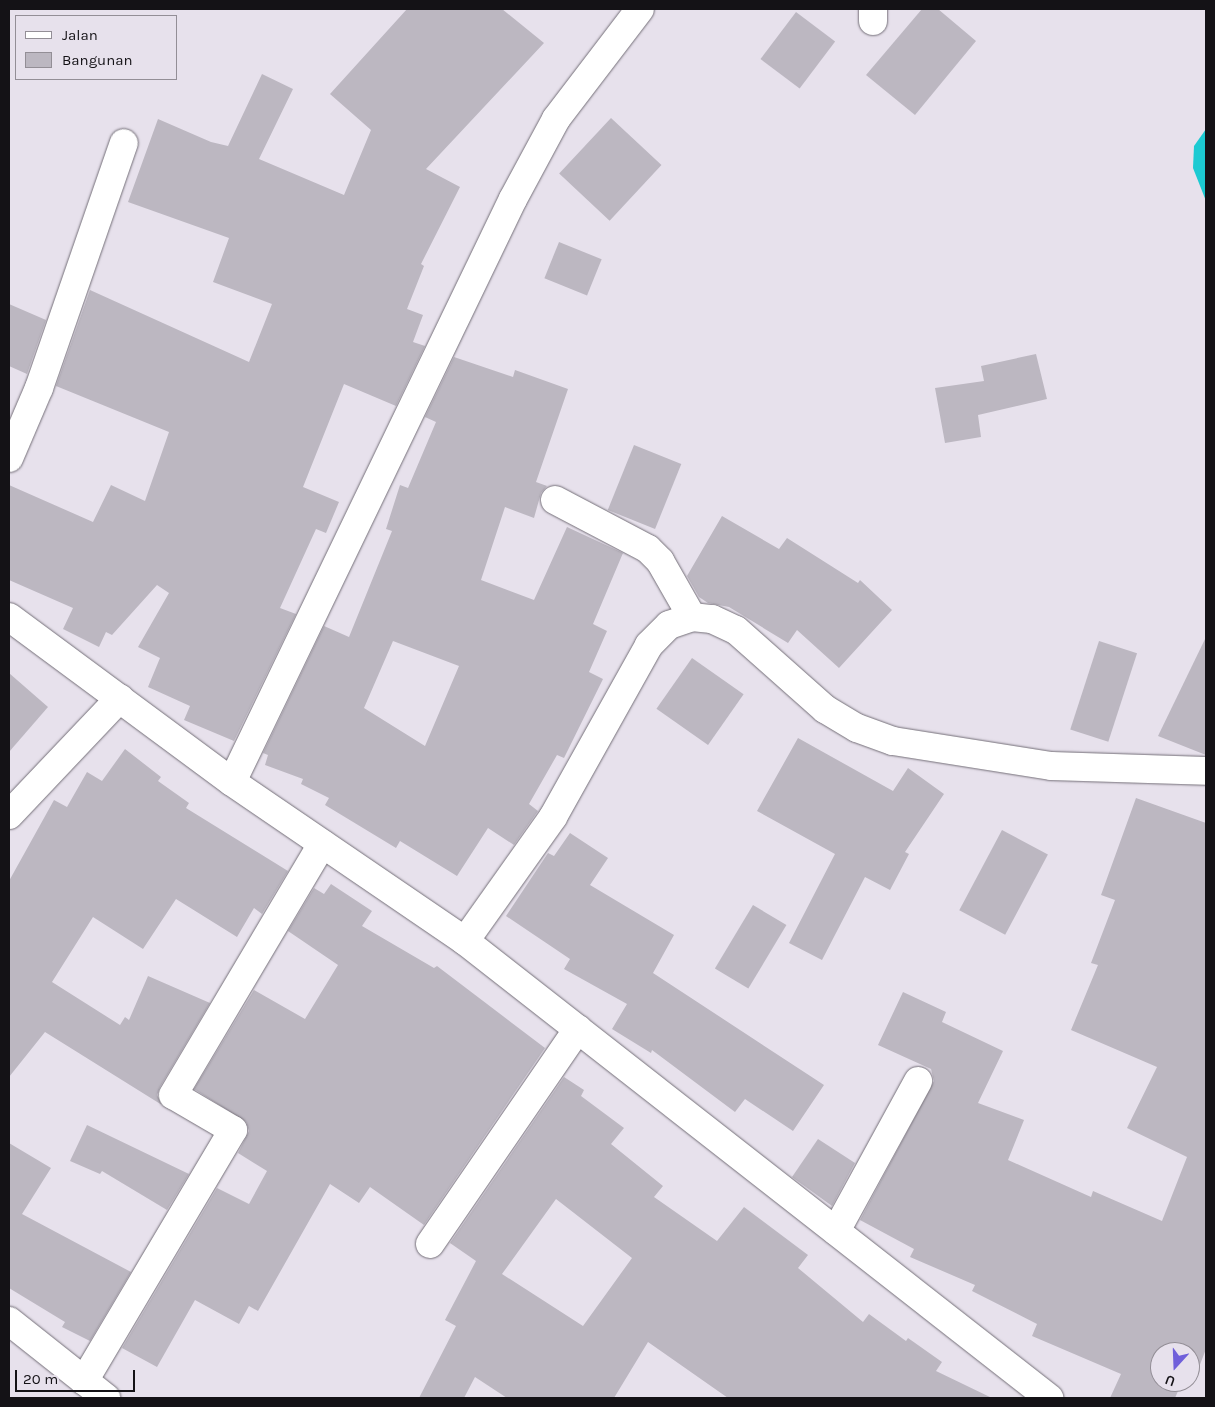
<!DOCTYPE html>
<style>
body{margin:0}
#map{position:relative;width:1215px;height:1407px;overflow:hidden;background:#e7e1ec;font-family:Karla,sans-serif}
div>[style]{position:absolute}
.water>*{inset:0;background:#1ccad2}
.building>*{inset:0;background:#bcb7c1;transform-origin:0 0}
.roads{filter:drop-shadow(0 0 1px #746f78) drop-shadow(0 0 1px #746f78)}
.minor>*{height:28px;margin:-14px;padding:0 14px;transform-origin:14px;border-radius:14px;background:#fff}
span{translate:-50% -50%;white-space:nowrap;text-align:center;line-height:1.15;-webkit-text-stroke:4px #e7e1ec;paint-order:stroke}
.frame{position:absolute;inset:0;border:10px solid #141216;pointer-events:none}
.legend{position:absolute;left:15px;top:15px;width:162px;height:65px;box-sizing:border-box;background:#e7e1ec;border:1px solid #938e96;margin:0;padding:6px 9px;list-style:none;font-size:15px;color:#141216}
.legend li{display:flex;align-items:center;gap:10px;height:25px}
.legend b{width:25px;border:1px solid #938e96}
.north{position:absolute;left:1150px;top:1342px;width:50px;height:50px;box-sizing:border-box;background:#e7e1ec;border:1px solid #938e96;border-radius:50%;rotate:200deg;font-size:14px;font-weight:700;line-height:20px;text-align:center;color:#141216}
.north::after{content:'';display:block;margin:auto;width:18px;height:22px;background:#7060da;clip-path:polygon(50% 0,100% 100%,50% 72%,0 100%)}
.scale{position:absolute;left:15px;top:1370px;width:120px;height:22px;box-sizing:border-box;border:2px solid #141216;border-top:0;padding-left:6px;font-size:15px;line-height:18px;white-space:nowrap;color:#141216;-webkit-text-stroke:4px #e7e1ec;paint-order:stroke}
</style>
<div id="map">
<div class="water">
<div style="clip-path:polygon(1206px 129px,1206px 201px,1193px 168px,1194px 146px)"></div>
</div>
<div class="building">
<div style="clip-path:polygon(407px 9px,502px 9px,544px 43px,426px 169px,460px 187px,421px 264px,424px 266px,407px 309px,423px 315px,413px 342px,425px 346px,396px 406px,344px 384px,303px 487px,339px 502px,326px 533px,316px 529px,280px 608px,296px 614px,234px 741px,184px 720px,190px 706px,148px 687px,160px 658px,138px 647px,169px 593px,157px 585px,112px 635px,106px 632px,99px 647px,63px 629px,73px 608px,9px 580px,9px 485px,93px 522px,111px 485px,145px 501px,169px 432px,56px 386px,90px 290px,249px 362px,272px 304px,213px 282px,229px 238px,128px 202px,158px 119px,211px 142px,228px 146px,262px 74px,293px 89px,259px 159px,344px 195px,371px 130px,330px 94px)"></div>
<div style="clip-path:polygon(922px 9px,938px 9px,976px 41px,915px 115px,866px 75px)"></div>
<div style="left:796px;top:12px;width:49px;height:59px;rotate:37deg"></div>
<div style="left:611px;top:118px;width:69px;height:76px;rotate:43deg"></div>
<div style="left:559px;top:242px;width:46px;height:39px;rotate:22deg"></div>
<div style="clip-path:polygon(9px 304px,46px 320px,27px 374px,9px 366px)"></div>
<div style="clip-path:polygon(1036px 354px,1047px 399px,978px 415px,981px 437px,945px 443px,935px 388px,984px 381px,981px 366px)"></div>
<div style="clip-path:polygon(evenodd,454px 357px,513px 377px,515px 370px,568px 389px,536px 482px,547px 486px,541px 493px,534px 518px,505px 507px,481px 580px,534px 600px,567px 527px,623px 553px,593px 624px,607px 631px,589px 672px,603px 679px,564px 758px,557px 755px,529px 804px,538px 811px,514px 845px,488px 828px,457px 876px,400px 841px,396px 848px,325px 805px,329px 798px,301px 784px,303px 779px,265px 765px,268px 755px,263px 753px,324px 626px,349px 637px,392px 531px,386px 529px,400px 485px,408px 488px,436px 422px,425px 417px,454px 357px,393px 641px,459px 666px,425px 746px,364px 708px,393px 641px)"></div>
<div style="left:634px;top:445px;width:51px;height:70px;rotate:22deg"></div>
<div style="clip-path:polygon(722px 516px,779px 549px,787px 538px,858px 583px,860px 580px,892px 610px,839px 668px,797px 630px,788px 643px,729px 607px,708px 603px,699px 597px,687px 576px)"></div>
<div style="clip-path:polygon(1206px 637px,1206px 755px,1158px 736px)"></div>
<div style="left:1099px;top:641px;width:40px;height:93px;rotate:18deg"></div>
<div style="left:692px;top:658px;width:63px;height:62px;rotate:35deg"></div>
<div style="clip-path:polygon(9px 673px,48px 707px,9px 752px)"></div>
<div style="clip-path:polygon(798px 738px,893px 791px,908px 768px,944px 794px,905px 852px,909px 854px,890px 890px,865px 877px,822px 960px,789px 943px,835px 854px,757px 811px)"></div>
<div style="clip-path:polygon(125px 749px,161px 777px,158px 781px,189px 803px,186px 808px,288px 871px,262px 914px,254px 908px,237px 937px,176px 899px,143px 949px,93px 917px,52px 982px,120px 1025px,125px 1017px,129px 1020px,148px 976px,210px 1003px,160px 1087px,157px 1095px,162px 1105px,45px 1032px,9px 1077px,9px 881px,54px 800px,67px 807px,87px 772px,102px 781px)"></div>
<div style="clip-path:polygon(1136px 798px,1206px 823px,1206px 1349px,1194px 1380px,1190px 1379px,1190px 1352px,1160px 1352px,1160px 1382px,1182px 1382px,1175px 1398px,1110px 1398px,1121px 1374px,1032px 1336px,1037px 1324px,972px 1291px,975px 1285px,910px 1257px,914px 1249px,860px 1220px,934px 1081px,931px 1069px,878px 1045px,903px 992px,946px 1012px,942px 1022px,1003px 1051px,978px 1103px,1024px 1120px,1008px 1160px,1091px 1197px,1093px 1191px,1162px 1221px,1187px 1157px,1127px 1128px,1157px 1067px,1071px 1030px,1098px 965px,1091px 963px,1115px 900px,1101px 895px)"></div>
<div style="left:1002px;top:830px;width:52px;height:91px;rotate:28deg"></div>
<div style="clip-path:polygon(570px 833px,608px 858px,590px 885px,674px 935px,653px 973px,824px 1085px,793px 1131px,745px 1099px,735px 1112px,652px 1050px,651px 1053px,612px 1029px,627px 1004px,564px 969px,570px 959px,506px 916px,548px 853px,554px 856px)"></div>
<div style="clip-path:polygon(331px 884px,372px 911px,362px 926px,434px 968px,437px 966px,545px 1048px,424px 1225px,370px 1187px,359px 1203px,330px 1184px,258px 1311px,249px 1306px,239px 1324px,195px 1300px,157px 1367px,122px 1348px,217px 1188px,249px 1204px,267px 1171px,238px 1153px,249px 1131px,246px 1122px,194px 1089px,254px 990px,305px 1019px,338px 965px,288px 931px,314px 888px,324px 894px)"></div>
<div style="left:753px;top:905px;width:39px;height:74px;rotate:31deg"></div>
<div style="clip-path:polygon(evenodd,564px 1077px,584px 1090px,581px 1096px,624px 1128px,611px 1144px,663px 1186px,654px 1197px,717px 1241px,744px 1207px,808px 1255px,798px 1268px,863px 1322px,869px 1314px,906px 1341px,908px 1338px,942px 1362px,936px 1371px,992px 1398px,728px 1398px,648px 1342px,614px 1398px,507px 1398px,475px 1377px,464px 1398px,419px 1398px,456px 1326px,445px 1320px,476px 1261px,450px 1243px,564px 1077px,556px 1199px,632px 1258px,583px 1326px,502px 1274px,556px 1199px)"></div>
<div style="clip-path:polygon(87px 1125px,189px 1174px,167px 1210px,102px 1171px,100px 1174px,70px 1161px)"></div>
<div style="clip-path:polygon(818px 1139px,855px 1163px,832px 1206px,792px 1177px)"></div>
<div style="clip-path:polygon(9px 1143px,51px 1168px,22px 1214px,131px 1272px,90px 1341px,62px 1327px,65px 1322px,9px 1288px)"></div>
</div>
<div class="roads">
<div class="minor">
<div style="left:873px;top:9px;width:12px;rotate:90deg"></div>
<div style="left:9px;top:458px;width:76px;rotate:-66.8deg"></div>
<div style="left:39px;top:388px;width:259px;rotate:-70.9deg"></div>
<div style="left:555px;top:500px;width:105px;rotate:27.8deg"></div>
<div style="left:648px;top:549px;width:17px;rotate:45deg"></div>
<div style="left:660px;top:561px;width:64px;rotate:60.3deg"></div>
<div style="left:9px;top:617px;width:277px;rotate:36.5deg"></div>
<div style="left:232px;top:782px;width:282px;rotate:34.3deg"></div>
<div style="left:465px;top:941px;width:742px;rotate:38.04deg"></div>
<div style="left:232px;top:782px;width:647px;rotate:-64.27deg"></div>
<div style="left:513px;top:199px;width:91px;rotate:-61.7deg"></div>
<div style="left:556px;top:119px;width:138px;rotate:-52.6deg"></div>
<div style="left:9px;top:815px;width:161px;rotate:-46.5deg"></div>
<div style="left:465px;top:941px;width:152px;rotate:-54.6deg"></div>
<div style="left:553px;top:817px;width:197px;rotate:-60.8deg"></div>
<div style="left:649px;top:645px;width:28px;rotate:-45deg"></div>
<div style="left:669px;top:625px;width:24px;rotate:-19deg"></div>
<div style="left:692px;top:617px;width:20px;rotate:6deg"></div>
<div style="left:712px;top:619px;width:26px;rotate:25deg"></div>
<div style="left:736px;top:630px;width:119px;rotate:41.6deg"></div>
<div style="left:825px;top:709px;width:37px;rotate:31deg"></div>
<div style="left:857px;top:728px;width:38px;rotate:20deg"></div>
<div style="left:893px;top:741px;width:160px;rotate:9deg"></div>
<div style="left:1051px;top:766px;width:155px;rotate:1.8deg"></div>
<div style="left:836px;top:1231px;width:171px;rotate:-61.3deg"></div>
<div style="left:430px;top:1244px;width:261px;rotate:-55.5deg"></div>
<div style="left:9px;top:1321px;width:124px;rotate:38.4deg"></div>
<div style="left:84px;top:1381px;width:292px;rotate:-59.3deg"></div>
<div style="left:233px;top:1130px;width:69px;rotate:-149.7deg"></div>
<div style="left:173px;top:1095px;width:292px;rotate:-59.3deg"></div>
</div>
</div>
<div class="frame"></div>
<ul class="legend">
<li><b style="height:6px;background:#fff"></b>Jalan</li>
<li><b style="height:14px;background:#bcb7c1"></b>Bangunan</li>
</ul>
<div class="north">U</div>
<div class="scale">20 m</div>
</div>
